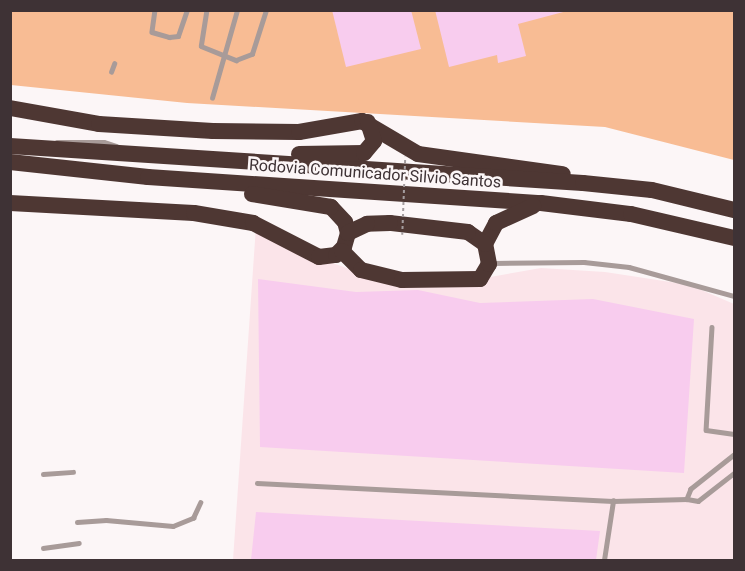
<!DOCTYPE html>
<style>
body{margin:0}
#map{position:relative;width:745px;height:571px;overflow:hidden;background:#fcf6f7;font-family:Roboto,sans-serif}
div>[style]{position:absolute}
.built>*{inset:0;background:#fbe4e9}
.green>*{inset:0;background:#f8bc94}
.building>*{inset:0;background:#f8ccee}
.service>*{height:4.5px;margin:-2.25px;padding:0 2.25px;transform-origin:2.25px;border-radius:2.25px;background:#a89b99}
.motorway>*{height:16px;margin:-8px;padding:0 8px;transform-origin:8px;border-radius:8px;background:#4e3733}
.path-bridge>*{height:1.5px;margin-top:-0.75px;transform-origin:0;background:repeating-linear-gradient(90deg,#a49c9e 0 3px,transparent 0 6px)}
span{translate:-50% -50%;white-space:nowrap;text-align:center;line-height:1.15;-webkit-text-stroke:5px #fcf6f7;paint-order:stroke}
.street-label{font-size:16px;color:#3e3235}
.frame{position:absolute;inset:0;border:12px solid #3e3235;pointer-events:none}
</style>
<div id="map">
<div class="built">
<div style="clip-path:polygon(256px 226px,302px 252px,377px 279px,479px 279px,541px 268px,605px 272px,690px 285px,734px 304px,734px 560px,233px 560px)"></div>
</div>
<div class="green">
<div style="clip-path:polygon(10px 11px,734px 11px,734px 160px,605px 127px,187px 103px,11px 85px)"></div>
</div>
<div class="building">
<div style="clip-path:polygon(332px 10px,411px 10px,421px 49px,346px 67px)"></div>
<div style="clip-path:polygon(435px 10px,567px 10px,567px 11px,518px 24px,526px 56px,498px 63px,497px 55px,449px 67px)"></div>
<div style="clip-path:polygon(258px 279px,356px 292px,418px 290px,480px 303px,593px 299px,694px 319px,684px 473px,260px 447px)"></div>
<div style="clip-path:polygon(256px 512px,600px 531px,596px 560px,251px 560px)"></div>
</div>
<div class="service">
<div style="left:155px;top:10px;width:22px;rotate:98deg"></div>
<div style="left:152px;top:32px;width:18px;rotate:16deg"></div>
<div style="left:169px;top:37px;width:9px;rotate:-6deg"></div>
<div style="left:178px;top:36px;width:28px;rotate:-71deg"></div>
<div style="left:207px;top:10px;width:36px;rotate:99deg"></div>
<div style="left:201px;top:46px;width:38px;rotate:22deg"></div>
<div style="left:236px;top:60px;width:17px;rotate:-21deg"></div>
<div style="left:252px;top:54px;width:46px;rotate:-72.3deg"></div>
<div style="left:111px;top:72px;width:9px;rotate:-69deg"></div>
<div style="left:212px;top:98px;width:91px;rotate:-74.1deg"></div>
<div style="left:57px;top:142px;width:47px"></div>
<div style="left:104px;top:142px;width:13px;rotate:18deg"></div>
<div style="left:493px;top:263px;width:91px;rotate:-0.6deg"></div>
<div style="left:584px;top:262px;width:45px;rotate:6.3deg"></div>
<div style="left:629px;top:267px;width:109px;rotate:15.4deg"></div>
<div style="left:712px;top:327px;width:103px;rotate:93.3deg"></div>
<div style="left:706px;top:430px;width:28px;rotate:8deg"></div>
<div style="left:734px;top:455px;width:55px;rotate:141.7deg"></div>
<div style="left:691px;top:489px;width:11px;rotate:112deg"></div>
<div style="left:687px;top:499px;width:11px;rotate:10deg"></div>
<div style="left:698px;top:501px;width:46px;rotate:-37.9deg"></div>
<div style="left:43px;top:474px;width:30px;rotate:-4deg"></div>
<div style="left:257px;top:483px;width:356px;rotate:2.9deg"></div>
<div style="left:613px;top:501px;width:74px;rotate:-1.5deg"></div>
<div style="left:77px;top:522px;width:29px;rotate:-4deg"></div>
<div style="left:106px;top:520px;width:67px;rotate:5.1deg"></div>
<div style="left:173px;top:526px;width:22px;rotate:-22deg"></div>
<div style="left:193px;top:518px;width:17px;rotate:-65deg"></div>
<div style="left:43px;top:548px;width:36px;rotate:-8deg"></div>
<div style="left:604px;top:560px;width:60px;rotate:-81.3deg"></div>
</div>
<div class="motorway">
<div style="left:10px;top:108px;width:90px;rotate:10.2deg"></div>
<div style="left:99px;top:124px;width:114px;rotate:3.5deg"></div>
<div style="left:213px;top:131px;width:86px;rotate:0.7deg"></div>
<div style="left:299px;top:132px;width:64px;rotate:-9.9deg"></div>
<div style="left:362px;top:121px;width:65px;rotate:30.5deg"></div>
<div style="left:418px;top:154px;width:146px;rotate:7.9deg"></div>
<div style="left:10px;top:146px;width:574px;rotate:3.69deg"></div>
<div style="left:583px;top:183px;width:69px;rotate:5.8deg"></div>
<div style="left:652px;top:190px;width:84px;rotate:13.7deg"></div>
<div style="left:299px;top:154px;width:65px;rotate:-0.9deg"></div>
<div style="left:364px;top:153px;width:16px;rotate:-50deg"></div>
<div style="left:374px;top:141px;width:20px;rotate:-108deg"></div>
<div style="left:10px;top:162px;width:139px;rotate:6.2deg"></div>
<div style="left:148px;top:177px;width:394px;rotate:3.8deg"></div>
<div style="left:541px;top:203px;width:91px;rotate:7deg"></div>
<div style="left:631px;top:214px;width:106px;rotate:13.1deg"></div>
<div style="left:10px;top:203px;width:184px;rotate:3.1deg"></div>
<div style="left:194px;top:213px;width:60px;rotate:9.6deg"></div>
<div style="left:253px;top:223px;width:74px;rotate:27.3deg"></div>
<div style="left:319px;top:257px;width:17px;rotate:-7deg"></div>
<div style="left:336px;top:255px;width:11px;rotate:-45deg"></div>
<div style="left:344px;top:247px;width:15px;rotate:-74deg"></div>
<div style="left:348px;top:233px;width:11px;rotate:-105deg"></div>
<div style="left:345px;top:222px;width:21px;rotate:-133deg"></div>
<div style="left:331px;top:207px;width:80px;rotate:-170.7deg"></div>
<div style="left:485px;top:244px;width:24px;rotate:-62deg"></div>
<div style="left:496px;top:223px;width:41px;rotate:-24.7deg"></div>
<div style="left:342px;top:251px;width:27px;rotate:45deg"></div>
<div style="left:361px;top:270px;width:42px;rotate:13.7deg"></div>
<div style="left:402px;top:280px;width:78px;rotate:-0.7deg"></div>
<div style="left:480px;top:279px;width:17px;rotate:-59deg"></div>
<div style="left:489px;top:264px;width:20px;rotate:-101deg"></div>
<div style="left:485px;top:244px;width:21px;rotate:-145deg"></div>
<div style="left:468px;top:232px;width:79px;rotate:-173.4deg"></div>
<div style="left:390px;top:223px;width:23px;rotate:178deg"></div>
<div style="left:367px;top:224px;width:21px;rotate:155deg"></div>
</div>
<div class="path-bridge">
<div style="left:402px;top:235px;width:78px;rotate:-87.8deg"></div>
</div>
<div class="street-label">
<span style="left:375px;top:174px;rotate:4deg">Rodovia Comunicador Silvio Santos</span>
</div>
<div class="frame"></div>
</div>
